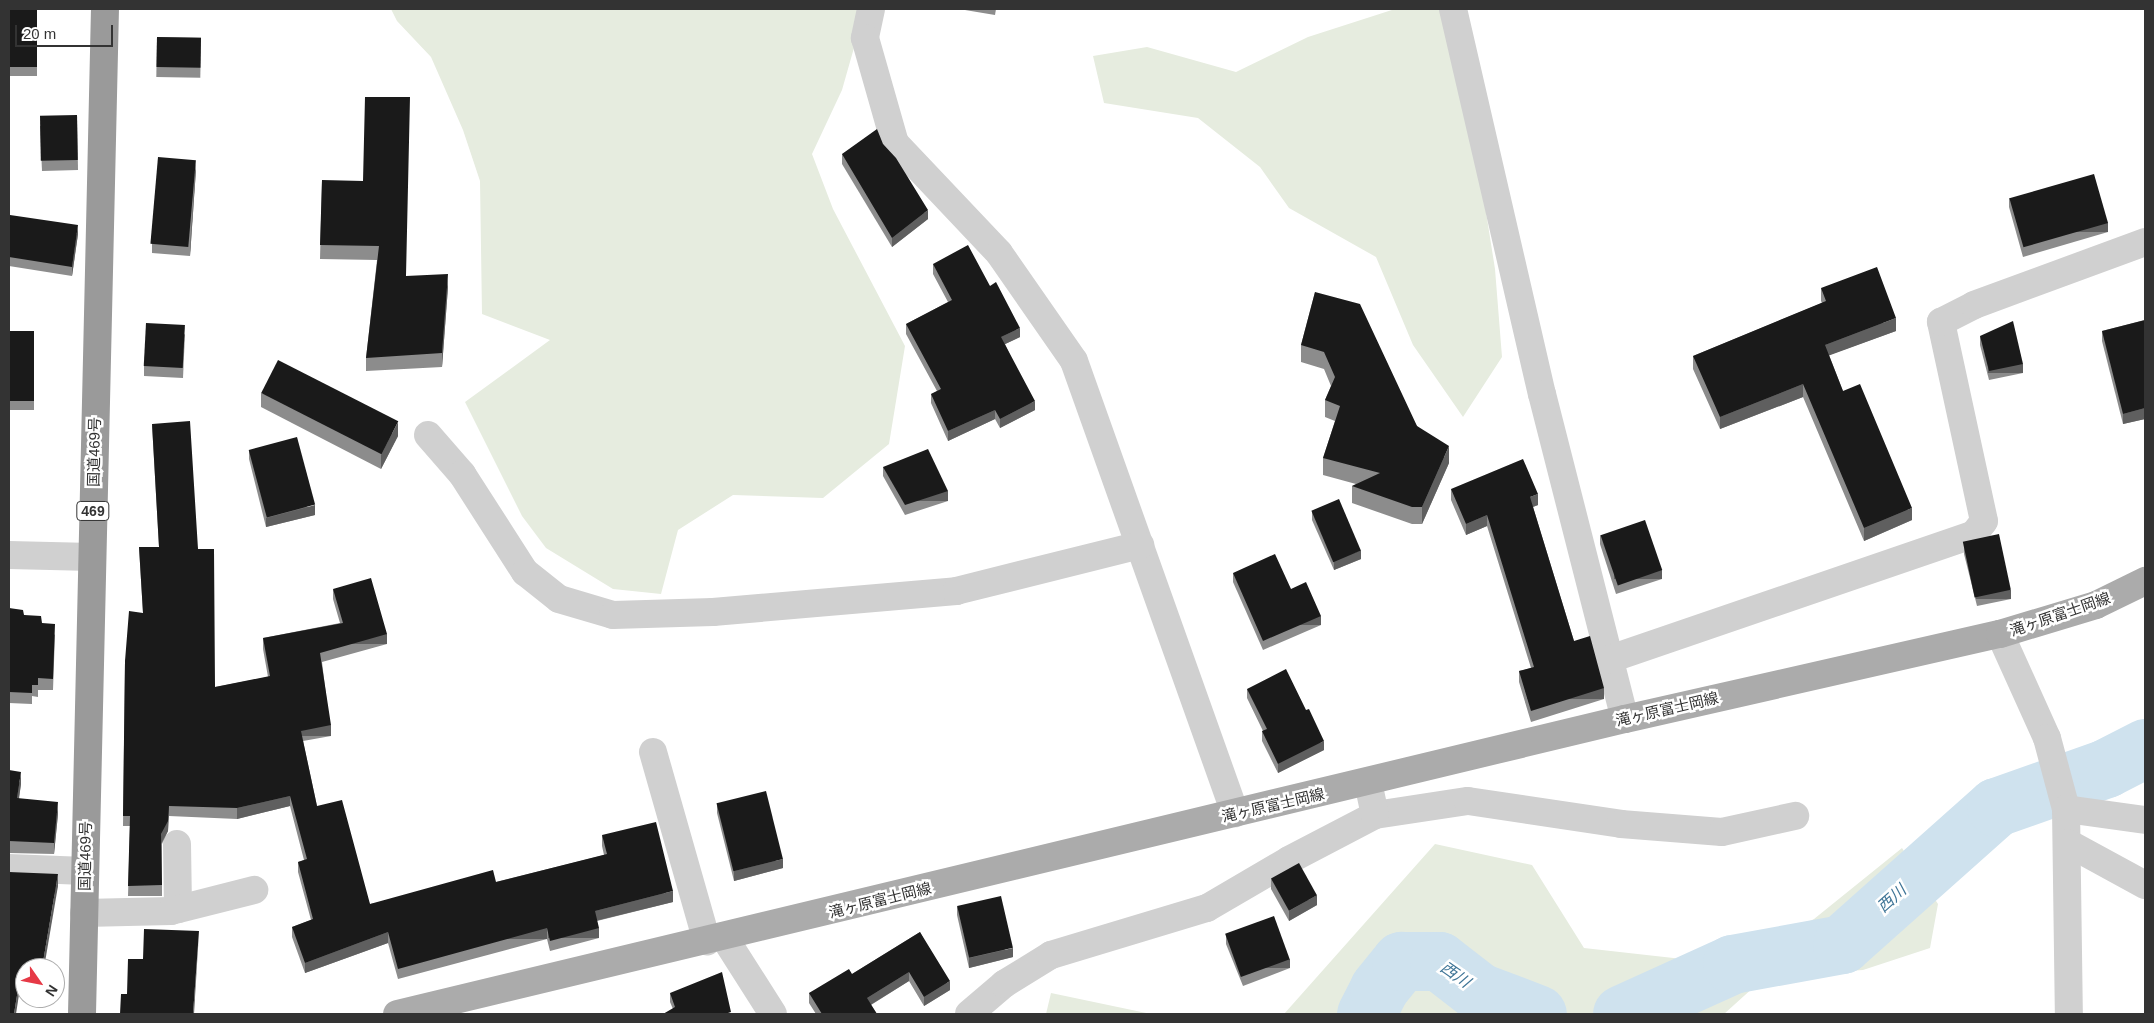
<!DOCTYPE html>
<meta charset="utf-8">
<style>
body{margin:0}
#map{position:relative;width:2154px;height:1023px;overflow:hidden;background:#fff;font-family:Helvetica,"Noto Sans JP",sans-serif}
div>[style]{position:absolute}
.green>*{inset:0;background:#e6ecdf}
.river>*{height:59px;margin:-29.5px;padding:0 29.5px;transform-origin:29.5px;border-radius:29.5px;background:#cfe2ee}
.minor>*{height:28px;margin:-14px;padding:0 14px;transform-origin:14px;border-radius:14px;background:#d0d0d0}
.major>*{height:28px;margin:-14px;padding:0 14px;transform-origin:14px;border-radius:14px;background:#ababab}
.highway>*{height:28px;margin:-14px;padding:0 14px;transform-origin:14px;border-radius:14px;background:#9a9a9a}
.wall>*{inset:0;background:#8c8c8c;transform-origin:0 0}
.shaded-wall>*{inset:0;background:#5f5f5f;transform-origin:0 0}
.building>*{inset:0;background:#1a1a1a;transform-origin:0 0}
span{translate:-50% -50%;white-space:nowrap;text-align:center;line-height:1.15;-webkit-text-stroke:5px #fff;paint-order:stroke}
.shield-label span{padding:1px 4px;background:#fff;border:1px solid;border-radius:4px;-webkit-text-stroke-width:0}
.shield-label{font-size:14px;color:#333;font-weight:700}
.street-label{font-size:15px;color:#333}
.water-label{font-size:16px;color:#3f7597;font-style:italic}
.frame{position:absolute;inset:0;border:10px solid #333;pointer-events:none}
.north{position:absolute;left:15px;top:958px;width:50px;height:50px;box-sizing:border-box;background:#fff;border:1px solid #adadad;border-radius:50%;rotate:123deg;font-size:14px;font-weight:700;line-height:20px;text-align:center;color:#333}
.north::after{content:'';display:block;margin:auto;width:18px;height:22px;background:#e63946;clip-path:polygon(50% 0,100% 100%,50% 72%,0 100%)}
.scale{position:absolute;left:15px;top:25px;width:98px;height:22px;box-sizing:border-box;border:2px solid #333;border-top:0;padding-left:6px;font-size:15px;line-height:18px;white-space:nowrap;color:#333;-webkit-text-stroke:4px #fff;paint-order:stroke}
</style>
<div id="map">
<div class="green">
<div style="clip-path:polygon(391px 9px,865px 9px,842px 90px,812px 154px,833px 209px,905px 346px,889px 444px,823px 498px,733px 495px,678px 530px,661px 594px,613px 589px,546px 548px,522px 516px,465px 402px,550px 340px,482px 314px,480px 181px,463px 130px,431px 57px,397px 21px)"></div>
<div style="clip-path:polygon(1395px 9px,1454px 9px,1495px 269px,1502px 357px,1463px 417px,1413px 345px,1376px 257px,1289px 208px,1260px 167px,1198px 118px,1104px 103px,1093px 56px,1147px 47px,1236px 72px,1308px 37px)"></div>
<div style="clip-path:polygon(1435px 844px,1532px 865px,1584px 948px,1727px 964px,1814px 919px,1902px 848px,1938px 904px,1930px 948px,1863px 970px,1765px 977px,1724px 1014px,1284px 1014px)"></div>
<div style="clip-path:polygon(1051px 993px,1151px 1014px,1046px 1014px)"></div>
</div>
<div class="river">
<div style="left:1366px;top:1014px;width:29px;rotate:-63deg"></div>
<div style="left:1379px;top:988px;width:35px;rotate:-51deg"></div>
<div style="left:1401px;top:961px;width:38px"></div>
<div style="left:1439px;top:961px;width:51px;rotate:37.8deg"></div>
<div style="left:1479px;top:992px;width:62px;rotate:20.8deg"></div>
<div style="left:1622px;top:1014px;width:121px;rotate:-24.4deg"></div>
<div style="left:1732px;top:964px;width:112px;rotate:-10.3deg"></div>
<div style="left:1842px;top:944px;width:206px;rotate:-41.7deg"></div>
<div style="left:1996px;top:807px;width:117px;rotate:-19.5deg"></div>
<div style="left:2106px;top:768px;width:44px;rotate:-27.1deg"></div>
</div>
<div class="minor">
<div style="left:871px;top:9px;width:30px;rotate:102deg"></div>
<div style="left:865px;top:38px;width:109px;rotate:74.1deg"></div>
<div style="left:895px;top:143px;width:151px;rotate:46.6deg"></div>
<div style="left:999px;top:253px;width:131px;rotate:55.2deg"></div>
<div style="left:1074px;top:361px;width:480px;rotate:70.4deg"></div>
<div style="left:1453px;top:9px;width:395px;rotate:77deg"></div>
<div style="left:1542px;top:394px;width:335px;rotate:75.7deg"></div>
<div style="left:428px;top:435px;width:52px;rotate:48.9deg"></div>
<div style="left:462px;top:474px;width:117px;rotate:57.3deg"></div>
<div style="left:525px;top:572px;width:43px;rotate:38.5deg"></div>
<div style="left:559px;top:599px;width:56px;rotate:16.5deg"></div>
<div style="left:613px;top:615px;width:100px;rotate:-1.7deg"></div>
<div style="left:713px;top:612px;width:244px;rotate:-4.9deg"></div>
<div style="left:956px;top:591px;width:190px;rotate:-14deg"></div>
<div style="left:9px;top:555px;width:83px;rotate:1.4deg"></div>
<div style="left:2000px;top:634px;width:114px;rotate:65.7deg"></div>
<div style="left:2047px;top:738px;width:73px;rotate:75deg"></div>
<div style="left:2066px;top:809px;width:205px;rotate:89.2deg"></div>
<div style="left:1607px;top:660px;width:388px;rotate:-18.9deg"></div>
<div style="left:1974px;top:534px;width:16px;rotate:-52deg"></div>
<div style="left:1984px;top:521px;width:204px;rotate:-102.2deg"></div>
<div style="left:1941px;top:322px;width:37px;rotate:-27deg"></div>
<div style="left:1974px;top:305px;width:182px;rotate:-20.2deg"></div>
<div style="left:653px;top:752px;width:197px;rotate:74.1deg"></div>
<div style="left:2066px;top:809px;width:80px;rotate:7.9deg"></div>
<div style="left:1375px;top:815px;width:94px;rotate:-8.6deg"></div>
<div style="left:1468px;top:801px;width:155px;rotate:8.5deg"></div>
<div style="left:1621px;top:824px;width:101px;rotate:4.5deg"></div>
<div style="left:1722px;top:832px;width:75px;rotate:-12.4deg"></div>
<div style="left:2068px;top:843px;width:88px;rotate:28.6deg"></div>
<div style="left:177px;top:844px;width:65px;rotate:89.1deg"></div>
<div style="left:9px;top:868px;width:76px;rotate:2.3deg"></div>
<div style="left:84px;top:913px;width:87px;rotate:-1.3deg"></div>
<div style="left:171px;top:911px;width:86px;rotate:-14.2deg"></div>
<div style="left:724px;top:937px;width:91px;rotate:57.5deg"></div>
<div style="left:969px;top:1014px;width:46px;rotate:-40.6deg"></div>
<div style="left:1004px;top:984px;width:55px;rotate:-31.7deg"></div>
<div style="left:1051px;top:955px;width:163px;rotate:-16.8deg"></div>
<div style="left:1207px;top:908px;width:95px;rotate:-30.3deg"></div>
<div style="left:1289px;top:860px;width:97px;rotate:-27.6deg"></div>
<div style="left:1375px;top:815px;width:33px;rotate:-102deg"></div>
</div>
<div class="major">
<div style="left:397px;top:1014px;width:1263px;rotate:-13.51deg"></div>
<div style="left:1625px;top:719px;width:385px;rotate:-12.8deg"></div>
<div style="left:2000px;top:634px;width:100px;rotate:-16.8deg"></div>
<div style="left:2096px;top:605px;width:55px;rotate:-26.1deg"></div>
</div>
<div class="highway">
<div style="left:82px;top:1014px;width:1005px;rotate:-88.69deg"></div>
</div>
<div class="wall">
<div style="left:9px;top:9px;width:28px;height:67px"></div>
<div style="clip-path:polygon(959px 9px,996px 9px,995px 15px)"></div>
<div style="left:157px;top:37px;width:44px;height:40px;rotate:1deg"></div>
<div style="clip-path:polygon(77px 115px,78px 170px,42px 171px,40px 126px)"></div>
<div style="clip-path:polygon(883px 144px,928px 219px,892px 247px,842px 164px,842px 154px)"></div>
<div style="clip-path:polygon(196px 169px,190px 256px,152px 253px,152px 244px)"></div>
<div style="clip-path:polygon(322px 180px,406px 276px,448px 287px,442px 367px,366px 371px,366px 358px,377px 260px,320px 259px)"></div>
<div style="clip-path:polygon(2009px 198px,2108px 232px,2023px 257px,2009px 207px)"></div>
<div style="clip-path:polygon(9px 220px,78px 234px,72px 276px,9px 266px)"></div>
<div style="clip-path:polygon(933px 264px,990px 286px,1020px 337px,1005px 344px,1035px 410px,1000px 428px,995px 419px,948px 441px,931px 403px,931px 394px,937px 391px,906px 334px,906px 324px,948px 302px,933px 274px)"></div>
<div style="clip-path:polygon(1821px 288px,1896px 331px,1829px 355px,1843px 391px,1912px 520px,1864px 541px,1803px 397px,1720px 429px,1693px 369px,1693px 356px,1822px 303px,1821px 301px)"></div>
<div style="clip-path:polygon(1315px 292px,1417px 426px,1449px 463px,1422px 524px,1412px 524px,1352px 503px,1352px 486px,1356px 484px,1323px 475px,1323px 458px,1335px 421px,1325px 417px,1325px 400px,1331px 386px,1324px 369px,1301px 362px,1301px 345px)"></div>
<div style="clip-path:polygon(2145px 320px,2145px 419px,2123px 424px,2102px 341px,2102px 331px)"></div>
<div style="left:9px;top:331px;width:25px;height:79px"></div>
<div style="clip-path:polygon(185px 334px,183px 378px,144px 376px,144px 366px)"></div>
<div style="clip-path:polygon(1980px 336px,2023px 373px,1989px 380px,1980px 345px)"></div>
<div style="clip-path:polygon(261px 393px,398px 436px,381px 469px,261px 407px)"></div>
<div style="clip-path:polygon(152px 424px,198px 549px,215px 687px,268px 677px,263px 649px,263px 638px,340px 623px,333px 599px,333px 589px,387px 644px,322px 662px,331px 736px,303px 741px,317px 806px,370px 904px,496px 882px,604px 855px,602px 846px,602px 835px,673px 902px,597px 921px,599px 938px,550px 951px,547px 939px,398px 979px,388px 943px,305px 973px,292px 937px,292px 927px,311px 920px,298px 872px,298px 862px,304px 860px,290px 806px,237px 819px,169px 816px,168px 831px,162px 844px,162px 896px,128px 896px,130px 826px,123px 826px,125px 661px,143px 613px,139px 547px,159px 547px)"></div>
<div style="clip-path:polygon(249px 450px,315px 515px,266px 527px,249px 459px)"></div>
<div style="clip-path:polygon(883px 467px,948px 501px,905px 515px,883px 476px)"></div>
<div style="clip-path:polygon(1451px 489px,1538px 505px,1533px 507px,1574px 641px,1604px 699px,1531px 722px,1519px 682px,1519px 671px,1531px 668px,1487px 526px,1466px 535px,1451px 500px)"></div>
<div style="clip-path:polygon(1312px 511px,1361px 559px,1334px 570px,1312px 520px)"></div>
<div style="clip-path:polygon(1600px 535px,1662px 579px,1616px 594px,1600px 544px)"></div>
<div style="clip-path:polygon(1964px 545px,2011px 599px,1977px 606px,1964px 554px)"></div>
<div style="clip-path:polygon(1233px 573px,1291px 589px,1321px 625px,1263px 650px,1233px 582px)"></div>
<div style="clip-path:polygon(9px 608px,42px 623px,55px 635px,53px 690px,38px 690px,38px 697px,32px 696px,32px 704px,9px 703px)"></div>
<div style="clip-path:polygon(1247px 689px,1306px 710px,1324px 750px,1278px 773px,1262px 741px,1262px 731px,1263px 731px,1247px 698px)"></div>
<div style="clip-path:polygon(9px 770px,21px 784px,19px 799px,58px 814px,54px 854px,9px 853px)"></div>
<div style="clip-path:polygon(717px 804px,783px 868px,734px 881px,717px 813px)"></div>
<div style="clip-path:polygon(9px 872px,58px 886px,25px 968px,25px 989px,20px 988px)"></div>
<div style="clip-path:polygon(1271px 879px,1317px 905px,1289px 921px,1271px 889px)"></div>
<div style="clip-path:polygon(957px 906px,1013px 957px,969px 968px,957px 915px)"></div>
<div style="clip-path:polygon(920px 932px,950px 990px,924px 1006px,909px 981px,871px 1005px,877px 1014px,816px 1014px,809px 1003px,809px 993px,852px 974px)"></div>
<div style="clip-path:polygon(1226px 935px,1290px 968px,1243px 986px,1226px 944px)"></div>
<div style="clip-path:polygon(670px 993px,731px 1014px,673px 1009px,670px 1002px)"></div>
</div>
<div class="shaded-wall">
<div style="clip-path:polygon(196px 160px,196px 169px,190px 256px,190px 247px)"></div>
<div style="clip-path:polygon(928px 210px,928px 219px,892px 247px,892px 238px)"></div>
<div style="left:2108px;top:223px;width:9px;height:89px;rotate:90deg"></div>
<div style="clip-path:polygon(78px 225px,78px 234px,72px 276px,72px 267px)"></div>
<div style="clip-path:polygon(448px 274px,448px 287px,442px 367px,442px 353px)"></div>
<div style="clip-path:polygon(1896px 318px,1896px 331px,1825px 357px,1825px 345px)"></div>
<div style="clip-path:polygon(1020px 328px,1020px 337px,1001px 346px,1001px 337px)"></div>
<div style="left:2023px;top:364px;width:9px;height:35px;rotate:90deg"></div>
<div style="clip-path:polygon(1803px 384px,1803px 397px,1720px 429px,1720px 417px)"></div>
<div style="clip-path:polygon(1035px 401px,1035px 410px,1000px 428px,1000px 419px)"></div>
<div style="clip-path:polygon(2145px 408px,2145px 419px,2123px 424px,2123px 414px)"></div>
<div style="clip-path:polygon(995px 410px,995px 419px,948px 441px,948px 431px)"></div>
<div style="clip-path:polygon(398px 422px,398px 436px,381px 469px,381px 455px)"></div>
<div style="clip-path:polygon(1449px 446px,1449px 463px,1422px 524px,1422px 507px)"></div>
<div style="left:948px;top:491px;width:10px;height:45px;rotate:90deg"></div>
<div style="clip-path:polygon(1538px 494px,1538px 505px,1530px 508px,1530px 497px)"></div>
<div style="clip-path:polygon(315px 505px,315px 515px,266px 527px,266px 518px)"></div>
<div style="clip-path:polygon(1912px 508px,1912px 520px,1864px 541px,1864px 528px)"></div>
<div style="clip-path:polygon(1487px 515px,1487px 526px,1466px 535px,1466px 524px)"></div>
<div style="clip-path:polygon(1361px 550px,1361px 559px,1334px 570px,1334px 561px)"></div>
<div style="left:1662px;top:570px;width:9px;height:48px;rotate:90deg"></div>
<div style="left:2011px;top:590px;width:9px;height:35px;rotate:90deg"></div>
<div style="left:1321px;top:616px;width:9px;height:63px;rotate:90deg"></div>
<div style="left:387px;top:634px;width:10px;height:70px;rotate:90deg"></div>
<div style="left:1604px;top:688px;width:11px;height:77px;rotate:90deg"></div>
<div style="left:331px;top:725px;width:11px;height:31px;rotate:90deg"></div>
<div style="clip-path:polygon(1324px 741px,1324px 750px,1278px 773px,1278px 764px)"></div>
<div style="clip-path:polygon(21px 772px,21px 784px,17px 810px,17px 798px)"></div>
<div style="clip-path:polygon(290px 796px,290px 806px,237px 819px,237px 808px)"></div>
<div style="clip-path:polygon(58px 802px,58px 814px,54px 854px,54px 843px)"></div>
<div style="clip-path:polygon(169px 806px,168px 831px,161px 844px,161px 834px)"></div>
<div style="clip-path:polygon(783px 859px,783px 868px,734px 881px,734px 871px)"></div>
<div style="clip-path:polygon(58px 874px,58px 886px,44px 968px,42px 968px)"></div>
<div style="clip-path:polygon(673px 891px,673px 902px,595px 921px,595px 911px)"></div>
<div style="clip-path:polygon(1317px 895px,1317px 905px,1289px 921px,1289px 911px)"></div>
<div style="left:547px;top:928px;width:11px;height:155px;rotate:90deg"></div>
<div style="left:599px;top:928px;width:10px;height:51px;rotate:90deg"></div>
<div style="clip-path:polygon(199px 931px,194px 1014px,193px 1014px)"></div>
<div style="clip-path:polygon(388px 932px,388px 943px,305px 973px,305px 963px)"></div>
<div style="clip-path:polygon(1013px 948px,1013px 957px,969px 968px,969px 958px)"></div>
<div style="left:1290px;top:959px;width:9px;height:50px;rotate:90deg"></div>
<div style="clip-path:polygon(909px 972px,909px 981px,867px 1007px,867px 998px)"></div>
<div style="clip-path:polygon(20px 977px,20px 988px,16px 1014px,14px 1014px)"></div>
<div style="clip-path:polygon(950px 981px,950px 990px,924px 1006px,924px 997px)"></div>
</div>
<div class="building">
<div style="left:9px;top:9px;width:28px;height:58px"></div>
<div style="left:157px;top:37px;width:44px;height:30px;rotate:1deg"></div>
<div style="clip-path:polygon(365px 97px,410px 97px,406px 276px,448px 274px,442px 353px,366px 358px,379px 246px,320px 245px,322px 180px,363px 181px)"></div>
<div style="left:77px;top:115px;width:45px;height:37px;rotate:89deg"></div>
<div style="clip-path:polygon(877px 129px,883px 144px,896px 158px,928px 210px,892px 238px,842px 154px)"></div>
<div style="left:158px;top:157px;width:38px;height:87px;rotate:5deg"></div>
<div style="left:2094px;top:174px;width:51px;height:88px;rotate:74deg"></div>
<div style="clip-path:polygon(10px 215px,78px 225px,72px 267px,9px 257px,9px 220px)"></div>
<div style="clip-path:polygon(968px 245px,990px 286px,996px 282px,1020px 328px,1001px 337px,1035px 401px,1000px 419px,995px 410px,948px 431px,931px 394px,941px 389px,906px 324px,952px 300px,933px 264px)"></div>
<div style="clip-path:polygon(1877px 267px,1896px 318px,1825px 345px,1843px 391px,1860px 384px,1912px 508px,1864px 528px,1803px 384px,1720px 417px,1693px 356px,1826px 301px,1821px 288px)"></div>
<div style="clip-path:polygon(1315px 292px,1360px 304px,1417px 426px,1449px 446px,1422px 507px,1412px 507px,1352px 486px,1380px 473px,1323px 458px,1340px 406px,1325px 400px,1335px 377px,1324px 352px,1301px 345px)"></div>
<div style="clip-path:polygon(2145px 320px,2145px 408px,2123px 414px,2102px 331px)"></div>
<div style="clip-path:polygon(2013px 321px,2023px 364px,1989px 371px,1980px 336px)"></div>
<div style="left:146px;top:323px;width:39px;height:43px;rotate:3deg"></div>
<div style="left:9px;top:331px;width:25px;height:70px"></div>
<div style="left:278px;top:360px;width:135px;height:37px;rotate:27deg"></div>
<div style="clip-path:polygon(190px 421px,198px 549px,214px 549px,215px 687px,270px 676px,263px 638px,343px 623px,333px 589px,371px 578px,387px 634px,320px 653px,331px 725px,301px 731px,317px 806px,342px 800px,370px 904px,493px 870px,496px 882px,607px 854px,602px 835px,656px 822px,673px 891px,595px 911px,599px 928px,550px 941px,547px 928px,398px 969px,388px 932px,305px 963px,292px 927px,313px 919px,298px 862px,307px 859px,290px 796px,237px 808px,169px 806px,168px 821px,161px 834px,162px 885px,128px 886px,130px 816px,123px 816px,125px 661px,129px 611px,143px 613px,139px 547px,159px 547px,152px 424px)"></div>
<div style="left:297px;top:437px;width:70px;height:50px;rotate:75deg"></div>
<div style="clip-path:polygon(928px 449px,948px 491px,905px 505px,883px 467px)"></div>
<div style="clip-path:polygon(1523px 459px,1538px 494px,1530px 497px,1574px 641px,1590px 636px,1604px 688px,1531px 711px,1519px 671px,1534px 667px,1487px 515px,1466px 524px,1451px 489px)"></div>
<div style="left:1339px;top:499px;width:56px;height:30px;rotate:67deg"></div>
<div style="left:1645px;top:520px;width:53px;height:47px;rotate:71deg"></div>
<div style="left:1999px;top:534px;width:57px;height:37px;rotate:78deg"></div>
<div style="clip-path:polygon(1275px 554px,1291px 589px,1306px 582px,1321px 616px,1263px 641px,1233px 573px)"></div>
<div style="clip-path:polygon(9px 608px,23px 610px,24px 615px,41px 616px,42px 623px,55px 624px,53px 679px,38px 678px,38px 685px,32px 685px,32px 693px,9px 692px)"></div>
<div style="clip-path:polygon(1286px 669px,1306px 710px,1309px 709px,1324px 741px,1278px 764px,1262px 731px,1267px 729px,1247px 689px)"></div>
<div style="clip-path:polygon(9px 770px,21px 772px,17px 798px,58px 802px,54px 843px,9px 841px)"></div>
<div style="left:766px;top:791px;width:70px;height:51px;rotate:76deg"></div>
<div style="left:1299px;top:863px;width:37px;height:32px;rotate:61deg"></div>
<div style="clip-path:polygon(9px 872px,58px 874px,42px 968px,25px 968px,25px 978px,20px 977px,14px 1014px,9px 1014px)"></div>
<div style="left:1001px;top:896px;width:53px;height:45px;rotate:77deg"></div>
<div style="left:1274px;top:916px;width:46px;height:52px;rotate:70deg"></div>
<div style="clip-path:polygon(144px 929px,199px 931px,193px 1014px,120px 1014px,121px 994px,127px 994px,128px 959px,143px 959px)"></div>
<div style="clip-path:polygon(920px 932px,950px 981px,924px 997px,909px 972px,867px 998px,877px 1014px,822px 1014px,809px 993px,849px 969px,852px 974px)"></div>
<div style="clip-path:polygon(722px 972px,731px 1012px,725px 1014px,663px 1014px,675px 1007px,670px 993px)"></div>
</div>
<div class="shield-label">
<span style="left:93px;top:511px">469</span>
</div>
<div class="street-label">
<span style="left:94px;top:452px;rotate:-89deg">国道469号</span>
<span style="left:2060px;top:614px;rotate:-19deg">滝ヶ原富士岡線</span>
<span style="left:1667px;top:709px;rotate:-13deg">滝ヶ原富士岡線</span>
<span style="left:1273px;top:805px;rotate:-13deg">滝ヶ原富士岡線</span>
<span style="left:85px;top:856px;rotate:-89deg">国道469号</span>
<span style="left:880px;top:900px;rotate:-14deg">滝ヶ原富士岡線</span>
</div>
<div class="water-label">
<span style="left:1892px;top:899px;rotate:-42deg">西川</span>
<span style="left:1455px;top:975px;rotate:35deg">西川</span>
</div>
<div class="frame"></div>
<div class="north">N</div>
<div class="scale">20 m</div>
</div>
